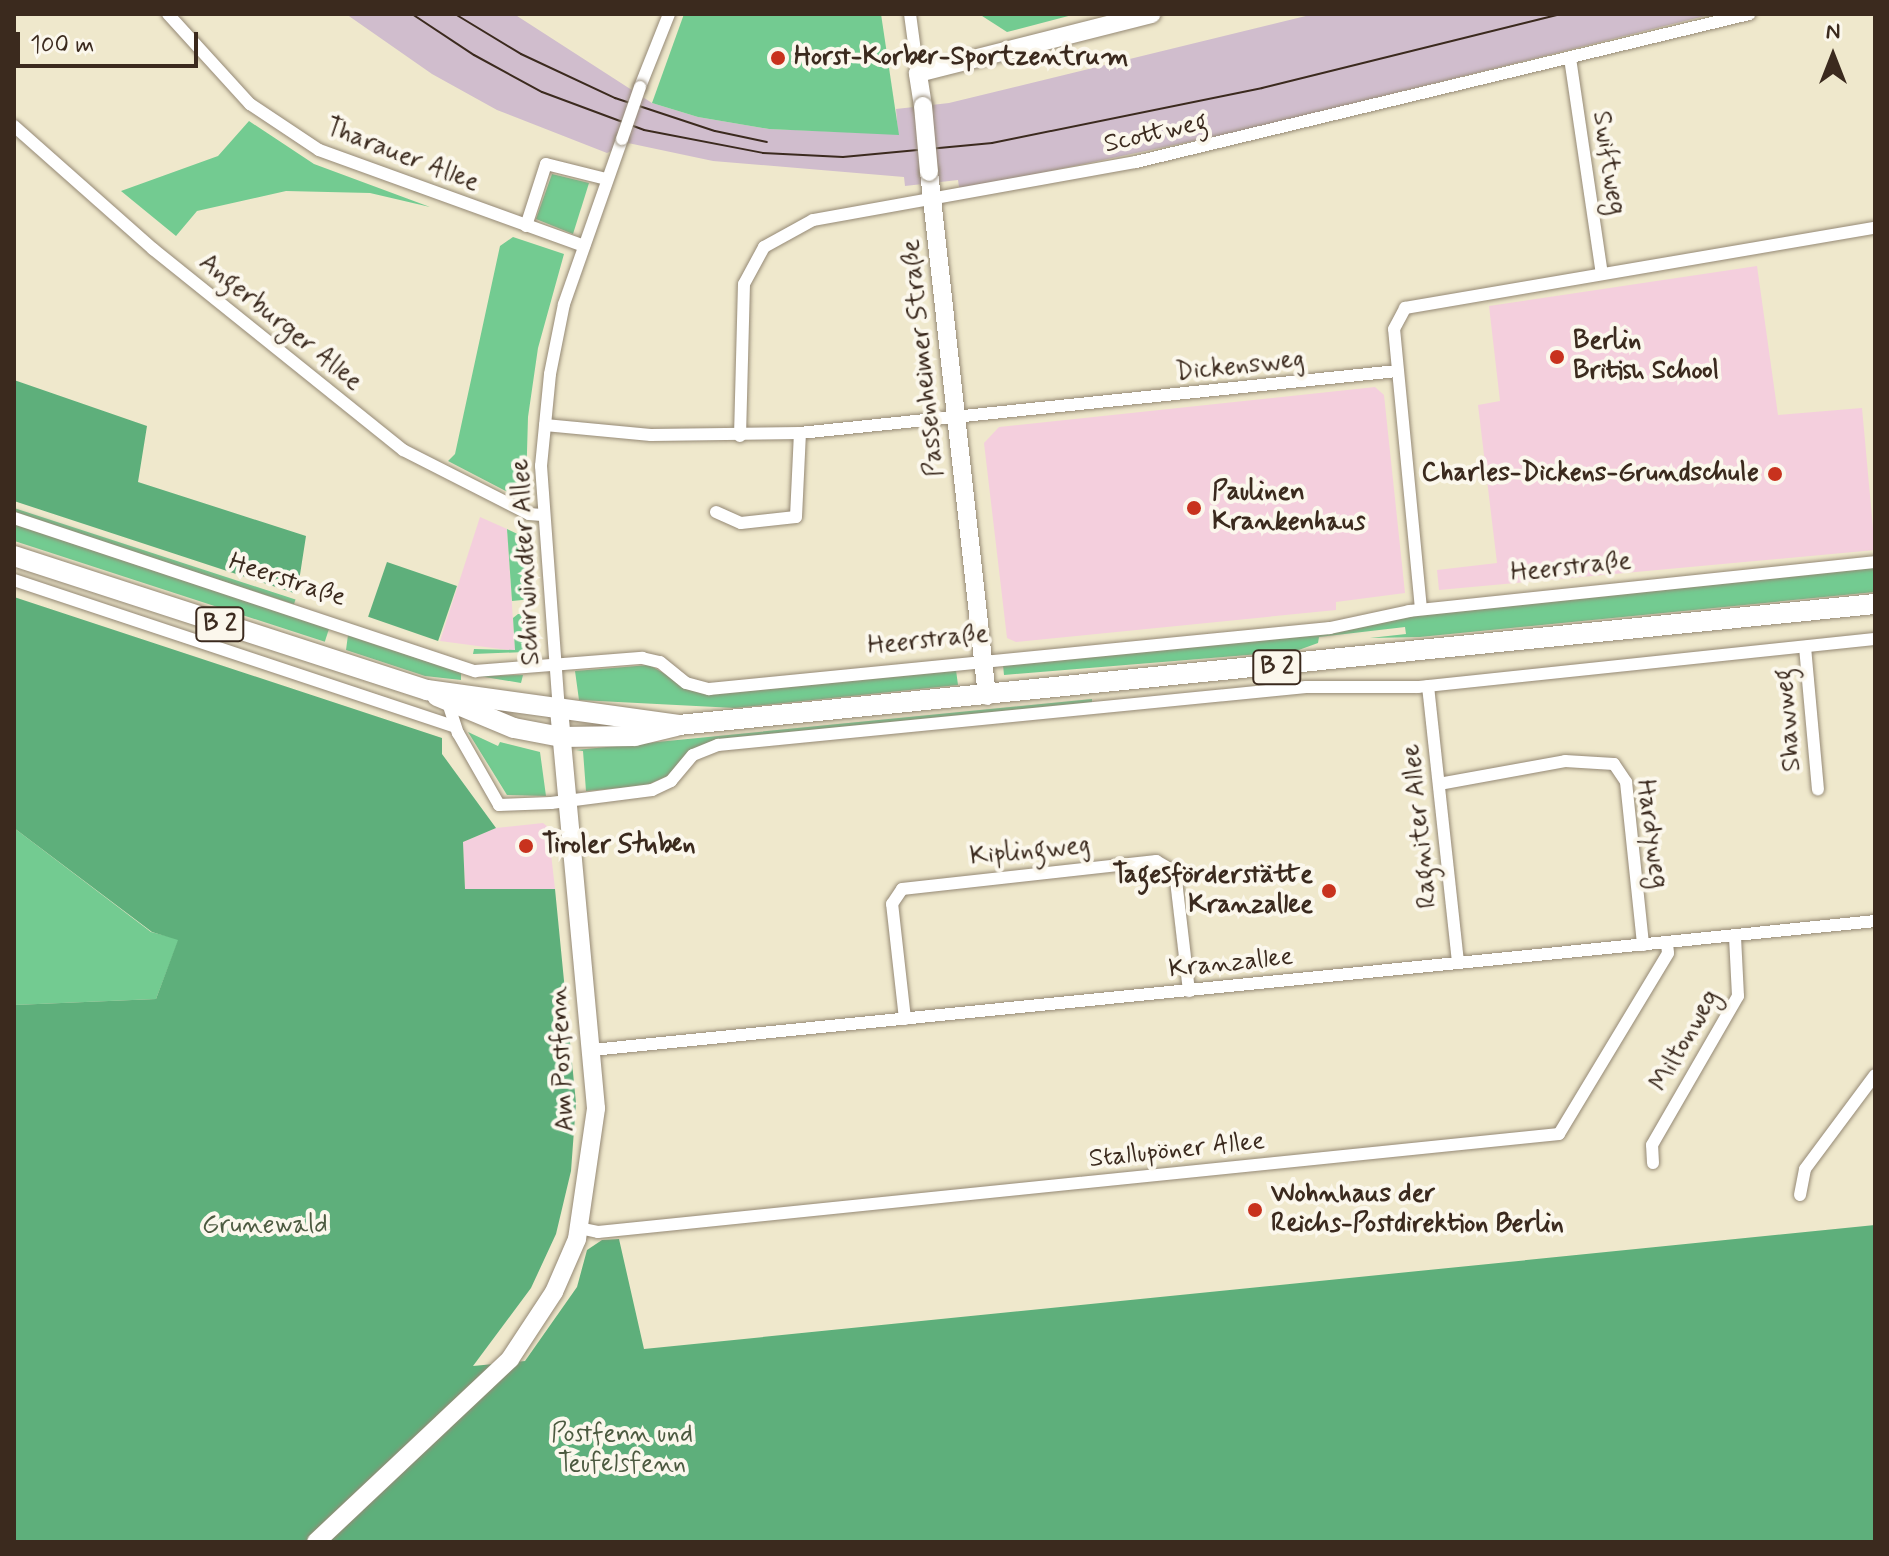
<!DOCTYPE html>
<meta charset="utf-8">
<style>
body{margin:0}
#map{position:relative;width:1889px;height:1556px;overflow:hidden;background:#efe8cc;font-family:Mynerve,sans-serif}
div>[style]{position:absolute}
.built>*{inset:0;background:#f4cfdd}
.industrial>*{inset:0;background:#d0bdcd}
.green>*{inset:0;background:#73cb91;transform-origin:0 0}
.forest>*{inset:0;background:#5eaf7b;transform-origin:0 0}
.roads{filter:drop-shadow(0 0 2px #958975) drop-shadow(0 0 2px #958975)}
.street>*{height:12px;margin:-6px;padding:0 6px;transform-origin:6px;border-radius:6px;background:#fff}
.secondary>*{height:18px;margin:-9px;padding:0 9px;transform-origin:9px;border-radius:9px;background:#fff}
.primary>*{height:20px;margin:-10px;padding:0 10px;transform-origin:10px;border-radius:10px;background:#fff}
.tram>*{height:2px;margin:-1px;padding:0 1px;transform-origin:1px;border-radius:1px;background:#3b2a1e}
.bridges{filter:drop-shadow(0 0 2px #958975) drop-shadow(0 0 2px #958975)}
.street-bridge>*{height:12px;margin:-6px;padding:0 6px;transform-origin:6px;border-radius:6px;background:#fff}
.secondary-bridge>*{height:18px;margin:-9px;padding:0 9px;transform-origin:9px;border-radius:9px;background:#fff}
.dots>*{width:22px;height:22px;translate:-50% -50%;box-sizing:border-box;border:4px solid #fbf7ec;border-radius:50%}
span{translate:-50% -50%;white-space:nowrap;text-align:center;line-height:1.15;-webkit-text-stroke:8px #fbf7ec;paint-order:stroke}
.shield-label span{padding:2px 6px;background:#fbf7ec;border:2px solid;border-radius:6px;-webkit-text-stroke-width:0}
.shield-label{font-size:24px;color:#3b2a1e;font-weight:700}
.poi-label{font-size:26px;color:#3b2a1e;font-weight:700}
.left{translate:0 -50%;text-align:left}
.right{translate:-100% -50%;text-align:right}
.street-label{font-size:26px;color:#3b2a1e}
.park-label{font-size:26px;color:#4c5a40}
.frame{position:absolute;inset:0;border:16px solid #3b2a1e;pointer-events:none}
.north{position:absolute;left:1793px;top:16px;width:80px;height:80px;-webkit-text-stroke:6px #fbf7ec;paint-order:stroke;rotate:0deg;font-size:22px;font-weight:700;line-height:32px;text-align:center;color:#3b2a1e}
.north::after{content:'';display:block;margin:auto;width:28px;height:36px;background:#3b2a1e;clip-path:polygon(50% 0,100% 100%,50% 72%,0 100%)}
.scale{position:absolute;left:16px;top:32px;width:182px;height:36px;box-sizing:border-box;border:4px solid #3b2a1e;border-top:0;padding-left:10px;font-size:24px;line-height:28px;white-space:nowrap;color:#3b2a1e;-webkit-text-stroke:6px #fbf7ec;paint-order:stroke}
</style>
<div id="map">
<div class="built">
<div style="clip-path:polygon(1757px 266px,1778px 415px,1862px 408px,1875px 550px,1439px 590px,1437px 570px,1497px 563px,1478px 405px,1500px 401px,1489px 306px)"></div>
<div style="clip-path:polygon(1375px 387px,1384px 395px,1405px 593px,1336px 602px,1336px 610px,1016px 642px,1007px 638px,984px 443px,999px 427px)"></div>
<div style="clip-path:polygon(480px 517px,507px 529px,515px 651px,440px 641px)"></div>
<div style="clip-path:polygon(543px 823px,548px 827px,555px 889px,465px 889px,463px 842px,496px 828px)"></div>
</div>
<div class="industrial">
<div style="clip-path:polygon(346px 14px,514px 14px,652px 103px,698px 117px,769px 129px,898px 134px,896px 109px,949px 103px,1314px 14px,1713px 14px,1250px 129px,969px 188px,959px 187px,958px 180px,905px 186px,904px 177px,713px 161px,628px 143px,607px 153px,497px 110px,432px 74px)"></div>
</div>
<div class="green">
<div style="clip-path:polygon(684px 14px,881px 14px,899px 135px,769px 129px,698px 117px,652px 103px)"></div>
<div style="clip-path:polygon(979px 14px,1076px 14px,1007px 32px)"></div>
<div style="clip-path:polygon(249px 121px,314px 164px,430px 207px,370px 193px,286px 191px,197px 211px,176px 236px,121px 191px,218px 156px)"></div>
<div style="clip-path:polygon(552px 174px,589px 183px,573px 234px,536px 219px)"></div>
<div style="clip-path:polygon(513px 237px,564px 254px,538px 348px,528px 417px,526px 487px,517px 497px,448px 461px,455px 454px,500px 246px)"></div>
<div style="left:14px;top:508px;width:296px;height:5px;rotate:18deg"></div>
<div style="left:14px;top:524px;width:332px;height:16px;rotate:18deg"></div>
<div style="clip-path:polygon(507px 529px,528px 539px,532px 599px,512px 601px)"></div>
<div style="clip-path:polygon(1875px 567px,1875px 592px,1420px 637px,1370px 638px,1406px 634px,1405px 627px,1319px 637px,1318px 643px,1296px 651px,1004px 675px,1003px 665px,1381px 618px)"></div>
<div style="clip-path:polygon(518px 614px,533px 614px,533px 645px,524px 652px,473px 654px,474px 649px,515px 650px,513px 618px)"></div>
<div style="clip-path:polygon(348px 635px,482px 676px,523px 675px,521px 683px,461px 673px,461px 680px,425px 676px,346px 650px)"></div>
<div style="clip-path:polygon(649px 665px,700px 693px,956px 670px,958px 685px,735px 708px,579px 700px,575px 671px)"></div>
<div style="clip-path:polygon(1092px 699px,1092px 704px,709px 743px,672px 774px,645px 786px,586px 791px,583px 751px,576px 750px)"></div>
<div style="clip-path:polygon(468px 732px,498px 746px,500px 742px,540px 752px,546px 796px,507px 795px)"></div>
<div style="clip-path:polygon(14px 828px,151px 932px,179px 939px,156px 999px,14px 1005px)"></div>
</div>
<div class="forest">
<div style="clip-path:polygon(14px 380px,147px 426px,138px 482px,306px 536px,297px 594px,14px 501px)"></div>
<div style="left:387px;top:562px;width:74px;height:58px;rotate:19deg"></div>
<div style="clip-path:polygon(14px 597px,442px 738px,442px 754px,496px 828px,463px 842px,465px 889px,555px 889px,576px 1103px,571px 1171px,556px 1234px,531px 1288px,473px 1366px,525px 1361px,577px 1287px,587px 1250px,602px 1240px,619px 1239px,644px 1349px,1875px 1225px,1875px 1542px,14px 1542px,14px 1005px,156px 999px,178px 940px,152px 932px,14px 828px)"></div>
</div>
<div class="roads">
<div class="street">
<div style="left:168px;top:14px;width:122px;rotate:47.7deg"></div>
<div style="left:250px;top:104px;width:83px;rotate:33.7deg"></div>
<div style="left:319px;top:150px;width:282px;rotate:19.9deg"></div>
<div style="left:910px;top:14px;width:60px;rotate:82.3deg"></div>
<div style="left:1570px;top:58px;width:218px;rotate:81.6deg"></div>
<div style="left:640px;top:87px;width:79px;rotate:-68.3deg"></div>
<div style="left:14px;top:126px;width:186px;rotate:41.5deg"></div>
<div style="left:153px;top:249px;width:321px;rotate:38.8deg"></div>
<div style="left:403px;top:450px;width:141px;rotate:26.9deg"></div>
<div style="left:529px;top:514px;width:13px;rotate:4deg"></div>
<div style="left:526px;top:226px;width:65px;rotate:-72.1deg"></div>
<div style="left:546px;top:164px;width:62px;rotate:14deg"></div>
<div style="left:545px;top:425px;width:106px;rotate:5.4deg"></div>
<div style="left:651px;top:435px;width:149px;rotate:-0.8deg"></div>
<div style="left:800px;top:433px;width:600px;rotate:-5.93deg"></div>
<div style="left:740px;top:436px;width:152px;rotate:-88.5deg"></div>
<div style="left:744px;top:284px;width:42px;rotate:-61.6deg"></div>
<div style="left:764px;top:247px;width:56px;rotate:-28.9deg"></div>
<div style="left:813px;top:220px;width:328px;rotate:-10.2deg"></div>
<div style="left:1136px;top:162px;width:631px;rotate:-13.57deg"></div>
<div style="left:716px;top:512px;width:27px;rotate:24deg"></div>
<div style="left:741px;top:523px;width:55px;rotate:-6.2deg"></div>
<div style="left:796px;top:517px;width:84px;rotate:-87.3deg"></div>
<div style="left:14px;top:518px;width:486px;rotate:18.4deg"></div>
<div style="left:475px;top:671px;width:168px;rotate:-4.5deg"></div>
<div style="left:642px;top:658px;width:18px;rotate:13deg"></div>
<div style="left:660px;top:662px;width:33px;rotate:39deg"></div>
<div style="left:686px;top:683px;width:24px;rotate:15deg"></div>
<div style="left:709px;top:689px;width:624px;rotate:-5.61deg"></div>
<div style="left:1330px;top:628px;width:81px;rotate:-12.1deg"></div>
<div style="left:1409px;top:611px;width:469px;rotate:-6deg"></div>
<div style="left:14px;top:580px;width:465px;rotate:18.4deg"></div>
<div style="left:1421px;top:609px;width:281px;rotate:-95.5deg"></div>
<div style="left:1394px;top:329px;width:24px;rotate:-62deg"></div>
<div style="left:1405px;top:308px;width:477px;rotate:-9.7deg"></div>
<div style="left:1805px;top:647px;width:143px;rotate:84.8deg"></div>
<div style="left:1428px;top:686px;width:278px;rotate:83.8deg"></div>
<div style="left:448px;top:703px;width:32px;rotate:72deg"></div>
<div style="left:458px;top:733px;width:83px;rotate:60.3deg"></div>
<div style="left:499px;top:805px;width:52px;rotate:-2.2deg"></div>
<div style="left:551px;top:803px;width:102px;rotate:-7.3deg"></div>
<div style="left:652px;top:790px;width:21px;rotate:-25deg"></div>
<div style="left:671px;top:781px;width:34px;rotate:-50deg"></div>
<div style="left:693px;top:755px;width:27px;rotate:-22deg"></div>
<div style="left:718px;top:745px;width:591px;rotate:-5.63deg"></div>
<div style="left:1306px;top:687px;width:112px"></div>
<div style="left:1418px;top:687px;width:460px;rotate:-6deg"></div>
<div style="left:559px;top:711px;width:246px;rotate:-94.2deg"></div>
<div style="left:541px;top:466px;width:92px;rotate:-84.4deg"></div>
<div style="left:550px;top:374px;width:71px;rotate:-78.7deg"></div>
<div style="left:564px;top:304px;width:175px;rotate:-70.6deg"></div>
<div style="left:1439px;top:784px;width:128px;rotate:-10.3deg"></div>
<div style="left:1565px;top:761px;width:49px;rotate:3.5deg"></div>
<div style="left:1614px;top:764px;width:22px;rotate:56deg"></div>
<div style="left:1626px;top:782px;width:164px;rotate:84deg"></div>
<div style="left:905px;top:1019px;width:116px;rotate:-96.4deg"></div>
<div style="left:892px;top:904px;width:18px;rotate:-56deg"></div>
<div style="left:902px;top:889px;width:256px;rotate:-6.3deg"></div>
<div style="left:1156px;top:861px;width:22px;rotate:30deg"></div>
<div style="left:1175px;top:872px;width:120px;rotate:83.3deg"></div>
<div style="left:592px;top:1050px;width:1289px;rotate:-5.74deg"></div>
<div style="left:1653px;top:1163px;width:18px;rotate:-93deg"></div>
<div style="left:1652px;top:1145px;width:172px;rotate:-60deg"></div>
<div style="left:1738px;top:996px;width:60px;rotate:-92.9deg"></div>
<div style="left:1800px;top:1195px;width:26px;rotate:-79deg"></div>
<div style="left:1805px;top:1169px;width:117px;rotate:-53.3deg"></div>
<div style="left:579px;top:1228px;width:19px;rotate:12deg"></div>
<div style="left:598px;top:1232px;width:966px;rotate:-5.82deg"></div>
<div style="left:1559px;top:1134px;width:211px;rotate:-58.9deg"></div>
<div style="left:1668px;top:953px;width:10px;rotate:-96deg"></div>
</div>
<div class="secondary">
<div style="left:923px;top:106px;width:33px;rotate:-99deg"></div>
<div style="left:918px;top:73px;width:241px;rotate:-14.2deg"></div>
<div style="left:929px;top:172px;width:527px;rotate:83.68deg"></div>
<div style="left:316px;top:1542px;width:267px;rotate:-43.3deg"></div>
<div style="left:510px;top:1359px;width:80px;rotate:-56.7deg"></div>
<div style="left:554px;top:1292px;width:58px;rotate:-66.5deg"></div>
<div style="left:577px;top:1239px;width:132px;rotate:-81.7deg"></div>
<div style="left:596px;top:1108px;width:399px;rotate:-95.3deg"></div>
</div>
<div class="primary">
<div style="left:14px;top:556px;width:434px;rotate:18deg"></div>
<div style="left:427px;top:690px;width:254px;rotate:7.9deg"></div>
<div style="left:679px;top:725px;width:1202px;rotate:-5.78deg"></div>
<div style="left:437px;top:696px;width:83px;rotate:22.6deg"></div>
<div style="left:514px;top:728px;width:48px;rotate:10.8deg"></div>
<div style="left:561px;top:737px;width:74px;rotate:-0.8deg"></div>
<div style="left:635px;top:736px;width:42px;rotate:-13.7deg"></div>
</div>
</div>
<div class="tram">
<div style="left:412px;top:14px;width:74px;rotate:33.5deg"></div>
<div style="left:474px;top:55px;width:77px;rotate:28.6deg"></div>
<div style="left:542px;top:92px;width:109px;rotate:20.4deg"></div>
<div style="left:644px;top:130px;width:121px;rotate:10.9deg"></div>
<div style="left:763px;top:153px;width:80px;rotate:2.9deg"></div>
<div style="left:843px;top:157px;width:150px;rotate:-5.4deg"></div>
<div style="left:992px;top:143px;width:276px;rotate:-11.5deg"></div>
<div style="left:1262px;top:88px;width:309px;rotate:-13.9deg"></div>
<div style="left:455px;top:14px;width:77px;rotate:31.2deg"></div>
<div style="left:521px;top:54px;width:104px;rotate:25.1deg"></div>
<div style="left:615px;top:98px;width:105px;rotate:18.3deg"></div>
<div style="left:715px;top:131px;width:53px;rotate:11.9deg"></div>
</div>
<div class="bridges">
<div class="street-bridge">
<div style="left:622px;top:139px;width:55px;rotate:-70.9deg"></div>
</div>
<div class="secondary-bridge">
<div style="left:923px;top:106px;width:66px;rotate:84.8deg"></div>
</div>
</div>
<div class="dots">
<div style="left:778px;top:58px;background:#c8321e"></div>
<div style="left:1557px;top:357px;background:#c8321e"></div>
<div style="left:1775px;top:474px;background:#c8321e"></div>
<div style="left:1194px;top:508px;background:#c8321e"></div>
<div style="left:526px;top:846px;background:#c8321e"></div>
<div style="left:1329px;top:891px;background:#c8321e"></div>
<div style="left:1255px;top:1210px;background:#c8321e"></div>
</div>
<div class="shield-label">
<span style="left:220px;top:624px">B 2</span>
<span style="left:1277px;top:667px">B 2</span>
</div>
<div class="poi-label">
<span class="left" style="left:794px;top:58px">Horst-Korber-Sportzentrum</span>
<span class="left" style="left:1573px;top:357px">Berlin<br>British School</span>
<span class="right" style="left:1759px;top:474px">Charles-Dickens-Grundschule</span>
<span class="left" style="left:1212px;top:508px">Paulinen<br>Krankenhaus</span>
<span class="left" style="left:542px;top:846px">Tiroler Stuben</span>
<span class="right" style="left:1313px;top:891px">Tagesförderstätte<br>Kranzallee</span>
<span class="left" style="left:1271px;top:1210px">Wohnhaus der<br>Reichs-Postdirektion Berlin</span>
</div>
<div class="street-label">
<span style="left:1156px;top:134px;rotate:-13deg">Scottweg</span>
<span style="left:402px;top:156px;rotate:21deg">Tharauer Allee</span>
<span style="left:1608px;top:163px;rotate:81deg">Swiftweg</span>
<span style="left:280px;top:323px;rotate:39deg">Angerburger Allee</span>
<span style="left:924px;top:358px;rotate:-96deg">Passenheimer Straße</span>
<span style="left:1240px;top:367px;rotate:-6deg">Dickensweg</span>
<span style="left:527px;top:562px;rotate:-93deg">Schirwindter Allee</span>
<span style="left:1571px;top:568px;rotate:-6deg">Heerstraße</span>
<span style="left:287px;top:581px;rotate:18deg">Heerstraße</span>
<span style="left:928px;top:641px;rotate:-6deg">Heerstraße</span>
<span style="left:1789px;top:720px;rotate:-95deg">Shawweg</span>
<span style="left:1421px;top:826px;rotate:-96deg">Ragniter Allee</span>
<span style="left:1651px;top:834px;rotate:82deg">Hardyweg</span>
<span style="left:1030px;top:852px;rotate:-6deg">Kiplingweg</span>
<span style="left:1231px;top:964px;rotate:-6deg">Kranzallee</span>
<span style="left:1686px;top:1041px;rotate:-60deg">Miltonweg</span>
<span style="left:563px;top:1059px;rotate:-93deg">Am Postfenn</span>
<span style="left:1177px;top:1151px;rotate:-6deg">Stallupöner Allee</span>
</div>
<div class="park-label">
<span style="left:265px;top:1226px">Grunewald</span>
<span style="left:622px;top:1450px">Postfenn und<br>Teufelsfenn</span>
</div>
<div class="frame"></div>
<div class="north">N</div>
<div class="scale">100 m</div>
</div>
